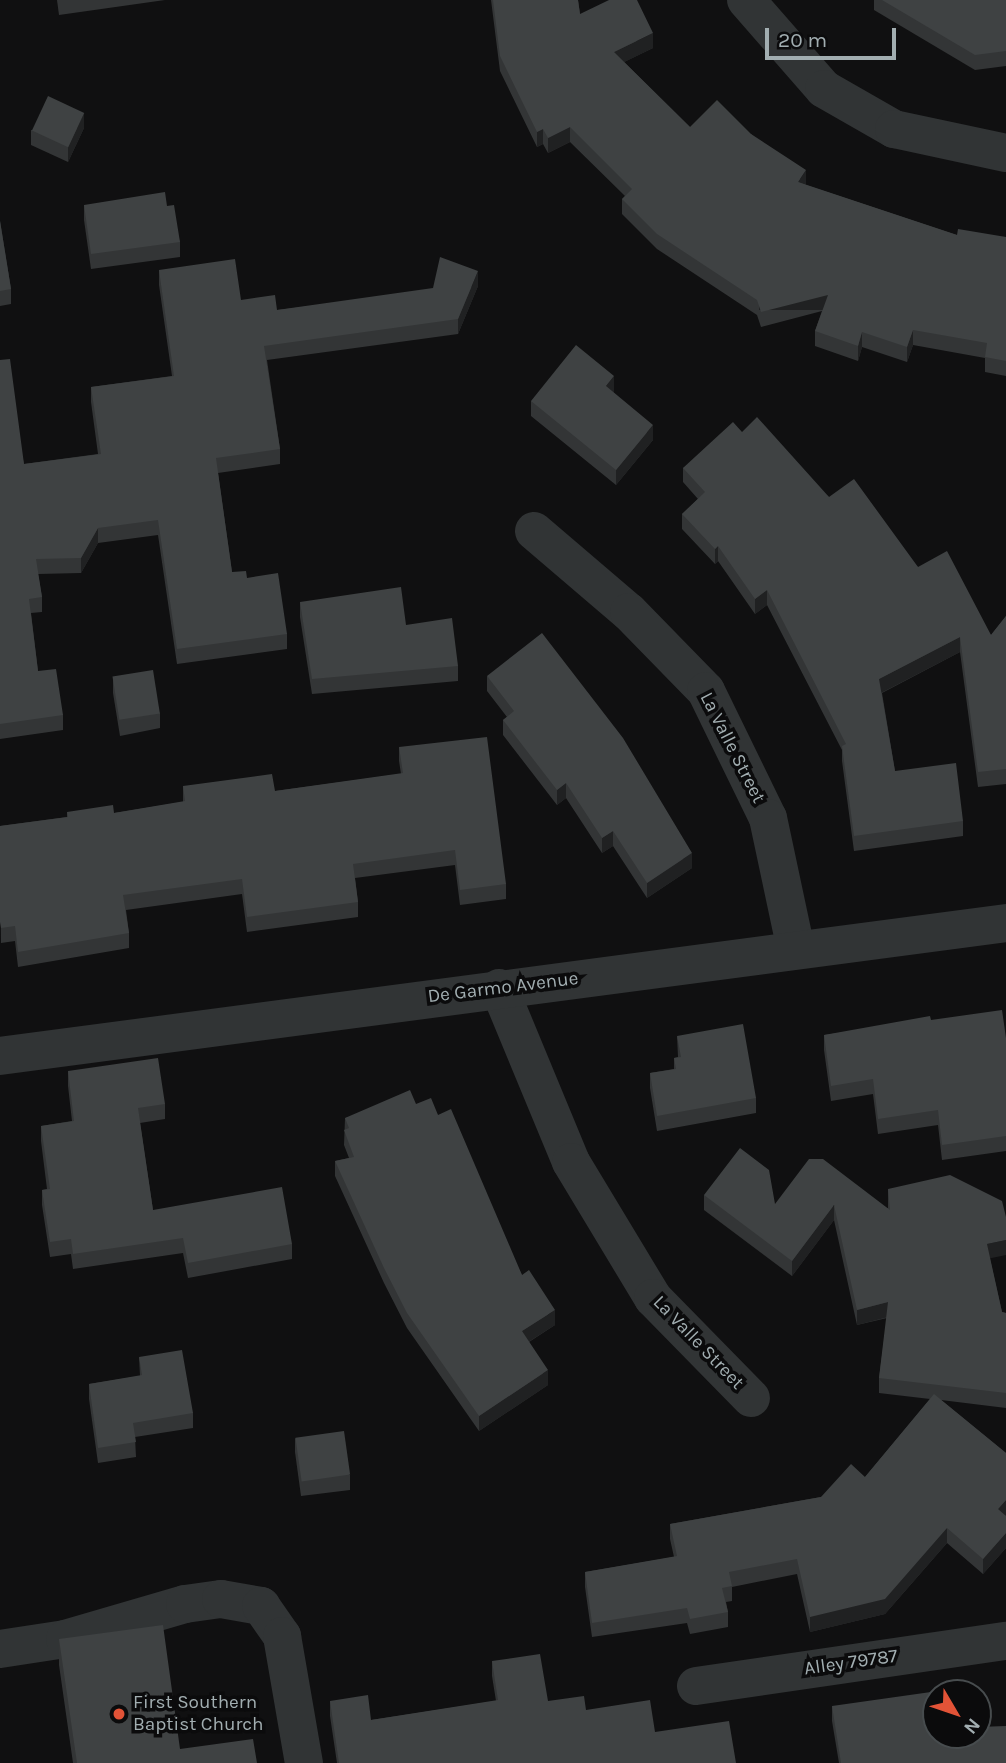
<!DOCTYPE html>
<style>
body{margin:0}
#map{position:relative;width:1006px;height:1763px;overflow:hidden;background:#101011;font-family:Karla,sans-serif}
div>[style]{position:absolute}
.minor>*{height:38px;margin:-19px;padding:0 19px;transform-origin:19px;border-radius:19px;background:#313435}
.wall>*{inset:0;background:#333536}
.shaded-wall>*{inset:0;background:#202122;transform-origin:0 0}
.building>*{inset:0;background:#3f4243;transform-origin:0 0}
.dots>*{width:19px;height:19px;translate:-50% -50%;box-sizing:border-box;border:4px solid #0b0b0c;border-radius:50%}
span{translate:-50% -50%;white-space:nowrap;text-align:center;line-height:1.15;-webkit-text-stroke:7px #0b0b0c;paint-order:stroke}
.street-label{font-size:19px;color:#a2aeb1}
.poi-label{font-size:19px;color:#a2aeb1}
.left{translate:0 -50%;text-align:left}
.north{position:absolute;left:922px;top:1679px;width:70px;height:70px;box-sizing:border-box;background:#0b0b0c;border:2px solid #474c4e;border-radius:50%;rotate:129deg;font-size:19px;font-weight:700;line-height:28px;text-align:center;color:#a2aeb1}
.north::after{content:'';display:block;margin:auto;width:24px;height:32px;background:#e25337;clip-path:polygon(50% 0,100% 100%,50% 72%,0 100%)}
.scale{position:absolute;left:765px;top:28px;width:131px;height:32px;box-sizing:border-box;border:4px solid #a2aeb1;border-top:0;padding-left:9px;font-size:21px;line-height:24px;white-space:nowrap;color:#a2aeb1;-webkit-text-stroke:5px #0b0b0c;paint-order:stroke}
</style>
<div id="map">
<div class="minor">
<div style="left:746px;top:0;width:118px;rotate:48.8deg"></div>
<div style="left:824px;top:89px;width:81px;rotate:29.7deg"></div>
<div style="left:894px;top:129px;width:115px;rotate:12.1deg"></div>
<div style="left:534px;top:531px;width:125px;rotate:40.5deg"></div>
<div style="left:629px;top:612px;width:110px;rotate:45.7deg"></div>
<div style="left:706px;top:691px;width:141px;rotate:64deg"></div>
<div style="left:768px;top:818px;width:135px;rotate:78deg"></div>
<div style="left:499px;top:988px;width:188px;rotate:67.5deg"></div>
<div style="left:571px;top:1162px;width:159px;rotate:58.9deg"></div>
<div style="left:653px;top:1298px;width:140px;rotate:45.6deg"></div>
<div style="left:0;top:1056px;width:1015px;rotate:-7.53deg"></div>
<div style="left:0;top:1649px;width:66px;rotate:-8.7deg"></div>
<div style="left:65px;top:1639px;width:125px;rotate:-16.3deg"></div>
<div style="left:185px;top:1604px;width:36px;rotate:-8deg"></div>
<div style="left:221px;top:1599px;width:41px;rotate:9.9deg"></div>
<div style="left:261px;top:1606px;width:37px;rotate:55deg"></div>
<div style="left:282px;top:1636px;width:129px;rotate:80.2deg"></div>
<div style="left:696px;top:1686px;width:313px;rotate:-8.3deg"></div>
</div>
<div class="wall">
<div style="clip-path:polygon(57px 0,165px 0,59px 15px)"></div>
<div style="clip-path:polygon(491px 0,578px 0,580px 14px,653px 48px,624px 62px,690px 127px,751px 134px,806px 185px,957px 235px,1006px 237px,1006px 376px,985px 372px,985px 358px,913px 345px,907px 362px,862px 347px,858px 361px,815px 346px,815px 331px,822px 311px,761px 327px,757px 315px,657px 249px,622px 214px,622px 199px,625px 196px,570px 142px,548px 153px,543px 144px,537px 147px,500px 71px)"></div>
<div style="clip-path:polygon(874px 0,1006px 0,1006px 66px,975px 70px,874px 10px)"></div>
<div style="clip-path:polygon(84px 128px,68px 162px,31px 145px,31px 130px)"></div>
<div style="clip-path:polygon(84px 205px,167px 206px,180px 242px,180px 257px,91px 269px,84px 220px)"></div>
<div style="clip-path:polygon(0 221px,11px 289px,11px 304px,0 306px)"></div>
<div style="clip-path:polygon(159px 270px,241px 300px,277px 310px,478px 286px,458px 334px,267px 360px,280px 449px,280px 464px,218px 473px,232px 572px,247px 578px,287px 634px,287px 649px,177px 664px,158px 535px,98px 543px,81px 573px,38px 574px,42px 597px,42px 612px,31px 613px,38px 671px,63px 715px,63px 730px,0 739px,0 360px,24px 464px,98px 454px,91px 402px,91px 387px,172px 376px,159px 285px)"></div>
<div style="clip-path:polygon(614px 391px,613px 392px,653px 440px,616px 485px,531px 416px,531px 401px)"></div>
<div style="clip-path:polygon(742px 432px,829px 497px,918px 567px,991px 635px,1006px 616px,1006px 784px,978px 787px,960px 652px,882px 693px,895px 771px,963px 821px,963px 836px,854px 851px,842px 761px,842px 750px,767px 605px,755px 614px,718px 561px,715px 564px,682px 529px,682px 514px,698px 499px,683px 482px,683px 468px)"></div>
<div style="clip-path:polygon(300px 602px,406px 625px,458px 666px,458px 681px,312px 694px,300px 617px)"></div>
<div style="clip-path:polygon(487px 676px,692px 868px,647px 898px,613px 846px,602px 853px,566px 798px,557px 805px,503px 735px,503px 720px,507px 717px,487px 691px)"></div>
<div style="clip-path:polygon(113px 678px,160px 713px,160px 728px,120px 736px,113px 693px)"></div>
<div style="clip-path:polygon(399px 747px,506px 884px,506px 899px,460px 905px,455px 865px,355px 878px,358px 902px,358px 917px,247px 932px,242px 894px,126px 910px,129px 933px,129px 948px,18px 967px,15px 941px,1px 943px,0 826px,67px 817px,67px 812px,114px 813px,183px 802px,183px 786px,275px 791px,401px 774px,399px 761px)"></div>
<div style="clip-path:polygon(931px 1020px,1006px 1038px,1006px 1151px,942px 1160px,938px 1125px,878px 1134px,873px 1094px,831px 1101px,824px 1050px,824px 1035px)"></div>
<div style="clip-path:polygon(677px 1036px,756px 1098px,756px 1113px,657px 1131px,650px 1088px,650px 1073px,674px 1069px,674px 1058px,678px 1057px)"></div>
<div style="clip-path:polygon(68px 1071px,165px 1104px,165px 1119px,140px 1123px,153px 1210px,292px 1244px,292px 1259px,188px 1278px,183px 1253px,73px 1269px,71px 1254px,50px 1257px,42px 1205px,42px 1190px,47px 1189px,41px 1141px,41px 1126px,72px 1121px,68px 1086px)"></div>
<div style="clip-path:polygon(416px 1104px,438px 1115px,522px 1275px,555px 1325px,529px 1342px,548px 1385px,479px 1431px,407px 1328px,384px 1283px,335px 1176px,335px 1161px,349px 1158px,344px 1145px,345px 1118px)"></div>
<div style="clip-path:polygon(888px 1189px,990px 1259px,1002px 1312px,1006px 1313px,1006px 1408px,941px 1400px,1006px 1453px,1006px 1548px,983px 1574px,947px 1543px,885px 1614px,810px 1632px,797px 1574px,732px 1587px,732px 1601px,726px 1602px,728px 1612px,728px 1627px,690px 1634px,687px 1623px,592px 1637px,585px 1587px,585px 1572px,674px 1557px,670px 1539px,670px 1524px,821px 1497px,865px 1477px,930px 1399px,879px 1393px,879px 1378px,887px 1318px,857px 1325px,834px 1220px,792px 1276px,704px 1210px,704px 1195px,775px 1204px,888px 1208px)"></div>
<div style="clip-path:polygon(139px 1357px,193px 1413px,193px 1428px,135px 1437px,136px 1457px,98px 1463px,89px 1399px,89px 1384px,140px 1376px)"></div>
<div style="clip-path:polygon(295px 1438px,350px 1475px,350px 1490px,301px 1496px,295px 1452px)"></div>
<div style="clip-path:polygon(59px 1639px,180px 1749px,257px 1763px,73px 1763px,59px 1665px)"></div>
<div style="clip-path:polygon(492px 1661px,548px 1701px,586px 1710px,655px 1732px,736px 1763px,337px 1763px,330px 1716px,330px 1701px,371px 1720px,496px 1701px,492px 1676px)"></div>
<div style="clip-path:polygon(832px 1706px,936px 1735px,1006px 1763px,839px 1763px,832px 1721px)"></div>
</div>
<div class="shaded-wall">
<div style="clip-path:polygon(653px 33px,653px 48px,614px 67px,614px 52px)"></div>
<div style="clip-path:polygon(84px 113px,84px 128px,68px 162px,68px 147px)"></div>
<div style="clip-path:polygon(570px 127px,570px 142px,548px 153px,548px 138px)"></div>
<div style="clip-path:polygon(543px 129px,543px 144px,537px 147px,537px 132px)"></div>
<div style="clip-path:polygon(806px 170px,806px 185px,798px 182px)"></div>
<div style="clip-path:polygon(478px 271px,478px 286px,458px 334px,458px 319px)"></div>
<div style="left:828px;top:295px;width:15px;height:69px;rotate:90deg"></div>
<div style="clip-path:polygon(913px 330px,913px 345px,907px 362px,907px 347px)"></div>
<div style="clip-path:polygon(862px 332px,862px 347px,858px 361px,858px 346px)"></div>
<div style="clip-path:polygon(614px 376px,614px 391px,606px 401px,606px 386px)"></div>
<div style="clip-path:polygon(653px 425px,653px 440px,616px 485px,616px 470px)"></div>
<div style="clip-path:polygon(98px 528px,98px 543px,81px 573px,81px 558px)"></div>
<div style="clip-path:polygon(718px 546px,718px 561px,715px 564px,715px 549px)"></div>
<div style="clip-path:polygon(767px 590px,767px 605px,755px 614px,755px 599px)"></div>
<div style="clip-path:polygon(960px 637px,960px 652px,879px 694px,879px 679px)"></div>
<div style="clip-path:polygon(566px 783px,566px 798px,557px 805px,557px 790px)"></div>
<div style="clip-path:polygon(613px 831px,613px 846px,602px 853px,602px 838px)"></div>
<div style="clip-path:polygon(692px 853px,692px 868px,647px 898px,647px 883px)"></div>
<div style="clip-path:polygon(834px 1205px,834px 1220px,792px 1276px,792px 1261px)"></div>
<div style="clip-path:polygon(1006px 1240px,1006px 1255px,987px 1259px,987px 1244px)"></div>
<div style="clip-path:polygon(888px 1302px,888px 1317px,857px 1325px,857px 1310px)"></div>
<div style="clip-path:polygon(555px 1310px,555px 1325px,522px 1346px,522px 1331px)"></div>
<div style="clip-path:polygon(548px 1370px,548px 1385px,479px 1431px,479px 1416px)"></div>
<div style="clip-path:polygon(1006px 1500px,1006px 1515px,998px 1524px,998px 1509px)"></div>
<div style="clip-path:polygon(947px 1528px,947px 1543px,885px 1614px,810px 1632px,810px 1617px)"></div>
<div style="clip-path:polygon(1006px 1533px,1006px 1548px,983px 1574px,983px 1559px)"></div>
</div>
<div class="building">
<div style="clip-path:polygon(493px 0,578px 0,580px 14px,609px 0,637px 0,653px 33px,614px 52px,690px 127px,717px 100px,751px 134px,806px 170px,798px 182px,957px 235px,958px 229px,1006px 237px,1006px 361px,985px 357px,987px 343px,913px 330px,907px 347px,862px 332px,858px 346px,815px 331px,828px 295px,761px 312px,757px 300px,657px 234px,622px 199px,632px 189px,570px 127px,548px 138px,543px 129px,537px 132px,500px 56px)"></div>
<div style="clip-path:polygon(882px 0,1006px 0,1006px 51px,975px 55px)"></div>
<div style="left:48px;top:96px;width:40px;height:38px;rotate:25deg"></div>
<div style="clip-path:polygon(165px 192px,167px 206px,174px 205px,180px 242px,91px 254px,84px 205px)"></div>
<div style="clip-path:polygon(0 221px,11px 289px,0 291px)"></div>
<div style="clip-path:polygon(440px 257px,478px 271px,458px 319px,264px 346px,280px 449px,216px 458px,232px 572px,246px 571px,247px 578px,278px 573px,287px 634px,177px 649px,158px 520px,98px 528px,81px 558px,36px 559px,42px 597px,29px 599px,38px 671px,56px 669px,63px 715px,0 724px,0 360px,10px 359px,24px 464px,101px 454px,91px 387px,174px 376px,159px 270px,235px 259px,241px 300px,275px 295px,277px 310px,433px 288px)"></div>
<div style="clip-path:polygon(576px 345px,614px 376px,606px 386px,653px 425px,616px 470px,531px 401px)"></div>
<div style="clip-path:polygon(757px 417px,829px 497px,854px 479px,918px 567px,947px 551px,991px 635px,1006px 616px,1006px 769px,978px 772px,960px 637px,879px 679px,895px 771px,956px 763px,963px 821px,854px 836px,842px 746px,846px 744px,767px 590px,755px 599px,718px 546px,715px 549px,682px 514px,705px 492px,683px 468px,733px 422px,742px 432px)"></div>
<div style="clip-path:polygon(401px 587px,406px 625px,452px 618px,458px 666px,312px 679px,300px 602px)"></div>
<div style="clip-path:polygon(542px 633px,623px 738px,692px 853px,647px 883px,613px 831px,602px 838px,566px 783px,557px 790px,503px 720px,514px 711px,487px 676px)"></div>
<div style="left:153px;top:670px;width:44px;height:41px;rotate:81deg"></div>
<div style="clip-path:polygon(487px 737px,506px 884px,460px 890px,455px 850px,353px 864px,358px 902px,247px 917px,242px 879px,123px 895px,129px 933px,18px 952px,15px 926px,1px 928px,0 922px,0 826px,68px 817px,67px 812px,113px 805px,114px 813px,185px 801px,183px 786px,272px 774px,275px 791px,403px 773px,399px 747px)"></div>
<div style="clip-path:polygon(1002px 1010px,1006px 1038px,1006px 1136px,942px 1145px,938px 1110px,878px 1119px,873px 1079px,831px 1086px,824px 1035px,930px 1016px,931px 1020px)"></div>
<div style="clip-path:polygon(743px 1024px,756px 1098px,657px 1116px,650px 1073px,676px 1069px,674px 1058px,681px 1057px,677px 1036px)"></div>
<div style="clip-path:polygon(158px 1058px,165px 1104px,138px 1108px,153px 1210px,282px 1187px,292px 1244px,188px 1263px,183px 1238px,73px 1254px,71px 1239px,50px 1242px,42px 1190px,50px 1189px,41px 1126px,74px 1121px,68px 1071px)"></div>
<div style="clip-path:polygon(410px 1090px,416px 1104px,431px 1098px,438px 1115px,451px 1109px,522px 1275px,529px 1270px,555px 1310px,522px 1331px,548px 1370px,479px 1416px,407px 1313px,384px 1268px,335px 1161px,354px 1157px,344px 1130px,349px 1128px,345px 1118px)"></div>
<div style="clip-path:polygon(740px 1148px,769px 1170px,775px 1204px,809px 1159px,823px 1159px,890px 1210px,888px 1189px,950px 1175px,1002px 1201px,1006px 1217px,1006px 1240px,987px 1244px,1002px 1312px,1006px 1313px,1006px 1393px,879px 1378px,888px 1302px,857px 1310px,834px 1205px,792px 1261px,704px 1195px)"></div>
<div style="clip-path:polygon(182px 1350px,193px 1413px,133px 1423px,136px 1442px,98px 1448px,89px 1384px,142px 1375px,139px 1357px)"></div>
<div style="clip-path:polygon(934px 1394px,1006px 1453px,1006px 1500px,998px 1509px,1006px 1516px,1006px 1533px,983px 1559px,947px 1528px,885px 1599px,810px 1617px,797px 1559px,729px 1572px,732px 1586px,722px 1588px,728px 1612px,690px 1619px,687px 1608px,592px 1623px,585px 1572px,677px 1556px,670px 1524px,821px 1497px,851px 1464px,865px 1477px)"></div>
<div style="left:344px;top:1431px;width:44px;height:49px;rotate:82deg"></div>
<div style="clip-path:polygon(163px 1625px,180px 1749px,253px 1739px,257px 1763px,77px 1763px,59px 1639px)"></div>
<div style="clip-path:polygon(540px 1654px,548px 1701px,584px 1696px,586px 1710px,650px 1700px,655px 1732px,729px 1721px,736px 1763px,339px 1763px,330px 1701px,368px 1695px,371px 1720px,498px 1700px,492px 1661px)"></div>
<div style="clip-path:polygon(938px 1691px,939px 1693px,936px 1693px,936px 1735px,978px 1735px,978px 1727px,1006px 1726px,1006px 1763px,841px 1763px,832px 1706px)"></div>
</div>
<div class="dots">
<div style="left:119px;top:1714px;background:#e25337"></div>
</div>
<div class="street-label">
<span style="left:732px;top:748px;rotate:63deg">La Valle Street</span>
<span style="left:503px;top:988px;rotate:-7deg">De Garmo Avenue</span>
<span style="left:698px;top:1343px;rotate:46deg">La Valle Street</span>
<span style="left:851px;top:1663px;rotate:-8deg">Alley 79787</span>
</div>
<div class="poi-label">
<span class="left" style="left:133px;top:1714px">First Southern<br>Baptist Church</span>
</div>
<div class="north">N</div>
<div class="scale">20 m</div>
</div>
